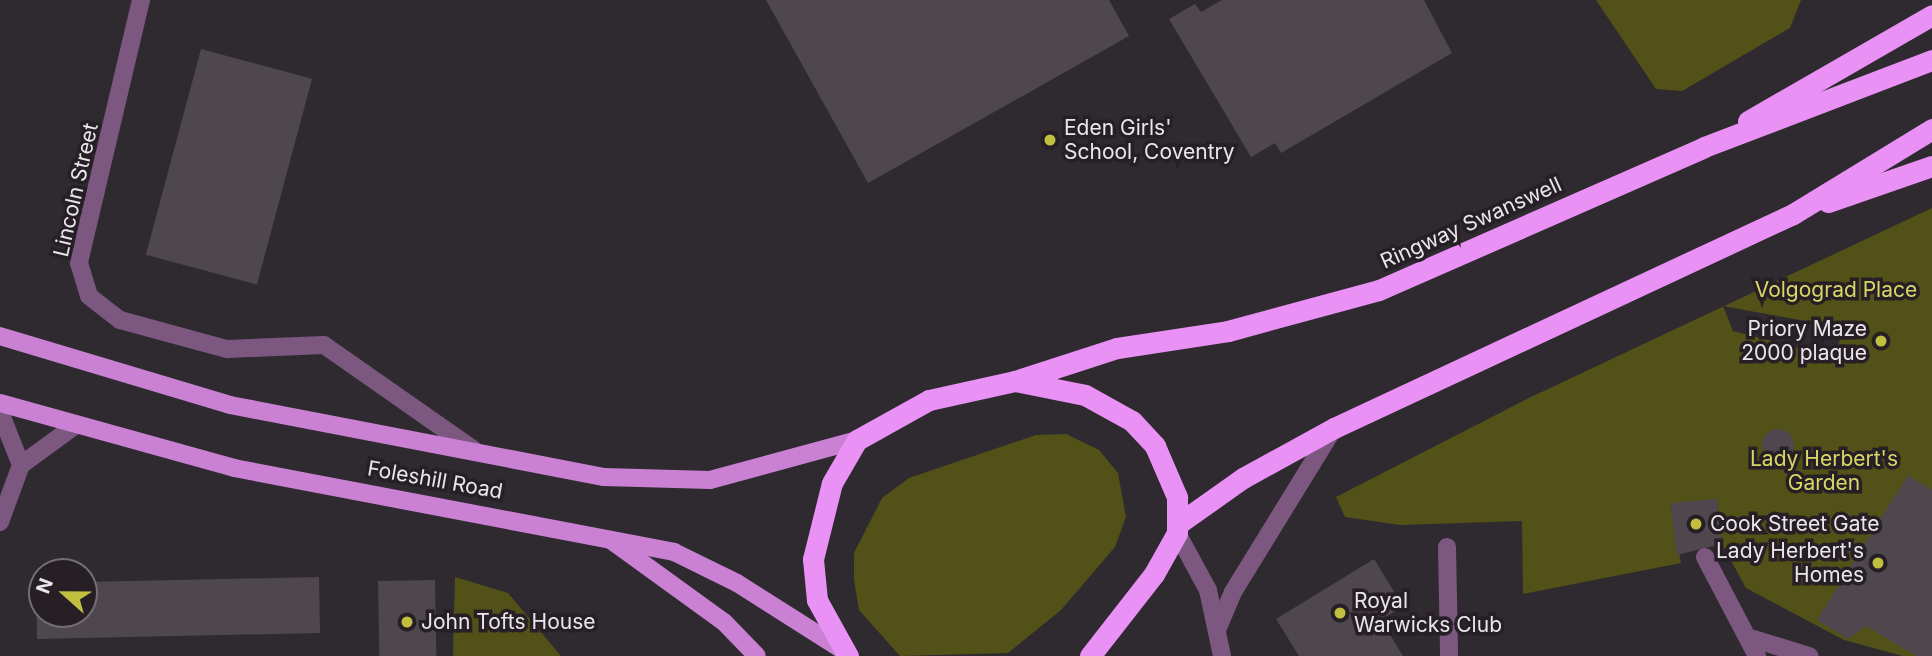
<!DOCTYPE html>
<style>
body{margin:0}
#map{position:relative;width:1932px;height:656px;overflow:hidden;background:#2f2a30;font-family:Inter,sans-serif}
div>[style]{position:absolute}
.green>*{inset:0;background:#525117}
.building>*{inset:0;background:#4e474e;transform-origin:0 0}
.round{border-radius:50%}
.minor>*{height:18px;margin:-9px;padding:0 9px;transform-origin:9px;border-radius:9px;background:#7c5880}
.major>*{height:18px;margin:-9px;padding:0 9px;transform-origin:9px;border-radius:9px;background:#ca81d4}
.highway>*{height:21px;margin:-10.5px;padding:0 10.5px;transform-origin:10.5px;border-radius:10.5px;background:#ea91f5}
.dots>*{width:19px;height:19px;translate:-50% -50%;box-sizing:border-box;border:4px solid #262026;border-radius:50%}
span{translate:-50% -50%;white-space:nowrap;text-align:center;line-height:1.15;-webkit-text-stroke:7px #262026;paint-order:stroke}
.poi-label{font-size:21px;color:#eae6ea}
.left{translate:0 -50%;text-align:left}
.right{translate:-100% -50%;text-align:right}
.street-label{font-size:21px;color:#eae6ea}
.park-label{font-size:21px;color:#d9d665}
.north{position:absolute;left:28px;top:558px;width:70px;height:70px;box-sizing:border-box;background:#262026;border:2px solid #746f74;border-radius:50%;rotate:291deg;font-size:19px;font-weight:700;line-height:28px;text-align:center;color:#eae6ea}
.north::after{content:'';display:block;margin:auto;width:24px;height:32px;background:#c1be40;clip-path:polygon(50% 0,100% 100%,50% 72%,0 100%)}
</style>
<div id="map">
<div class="green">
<div style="clip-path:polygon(1596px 0,1801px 0,1790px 28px,1682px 91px,1656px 89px)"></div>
<div style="clip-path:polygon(evenodd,1932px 208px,1932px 656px,1903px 656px,1844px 640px,1746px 588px,1722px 544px,1717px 499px,1670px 504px,1681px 563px,1523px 594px,1522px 521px,1400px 525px,1345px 517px,1336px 497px,1531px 397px,1932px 208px,1723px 306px,1843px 328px,1835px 357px,1733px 331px,1723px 306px)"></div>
<div style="clip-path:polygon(1066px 434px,1099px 450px,1118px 473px,1126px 517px,1115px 547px,1061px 610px,1008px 653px,900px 656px,859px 610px,854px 580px,854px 553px,882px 498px,909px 478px,1036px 435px)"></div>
<div style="clip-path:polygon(455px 577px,508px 593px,561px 656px,453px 656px)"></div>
</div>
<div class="building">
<div style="clip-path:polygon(766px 0,1109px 0,1129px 36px,868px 183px)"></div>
<div style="clip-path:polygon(1222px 0,1424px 0,1452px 53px,1281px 153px,1275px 143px,1251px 157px,1169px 19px,1195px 4px,1201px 12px)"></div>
<div style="left:201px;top:49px;width:115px;height:213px;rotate:15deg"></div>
<div class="round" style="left:1762px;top:429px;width:32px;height:32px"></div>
<div style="clip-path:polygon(1908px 475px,1932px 490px,1932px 656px,1916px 656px,1866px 626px,1848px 639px,1817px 620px)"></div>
<div style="clip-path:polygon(1717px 499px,1722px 544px,1677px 555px,1670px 503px)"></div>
<div style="clip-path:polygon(1374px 559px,1403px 606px,1381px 620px,1403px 656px,1299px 656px,1276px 619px)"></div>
<div style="clip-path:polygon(319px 577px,320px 633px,37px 639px,36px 583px,42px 583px,42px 614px,84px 614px,84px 582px)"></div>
<div style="left:435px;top:580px;width:76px;height:57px;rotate:89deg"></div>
</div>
<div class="minor">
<div style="left:141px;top:0;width:270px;rotate:103.3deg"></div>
<div style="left:79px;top:263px;width:34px;rotate:73deg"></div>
<div style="left:89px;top:296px;width:39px;rotate:38deg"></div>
<div style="left:120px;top:320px;width:111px;rotate:15.2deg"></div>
<div style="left:227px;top:349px;width:97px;rotate:-2.4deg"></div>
<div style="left:324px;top:345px;width:183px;rotate:35deg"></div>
<div style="left:0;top:412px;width:57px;rotate:68.4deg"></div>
<div style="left:0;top:522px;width:61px;rotate:-69.8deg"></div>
<div style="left:21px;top:465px;width:64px;rotate:-36.2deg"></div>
<div style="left:1177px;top:533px;width:65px;rotate:61.5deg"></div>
<div style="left:1208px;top:590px;width:67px;rotate:78deg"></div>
<div style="left:1447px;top:547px;width:109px;rotate:88.9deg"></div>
<div style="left:1705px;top:557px;width:112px;rotate:62.3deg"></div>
<div style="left:1217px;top:630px;width:41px;rotate:-67.2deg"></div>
<div style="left:1233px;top:592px;width:193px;rotate:-58.4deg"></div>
<div style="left:1754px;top:639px;width:58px;rotate:17.2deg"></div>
</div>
<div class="major">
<div style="left:0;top:336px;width:240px;rotate:16.7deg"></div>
<div style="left:230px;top:405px;width:381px;rotate:10.9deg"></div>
<div style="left:604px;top:477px;width:106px;rotate:1.6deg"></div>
<div style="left:710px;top:480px;width:152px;rotate:-15.2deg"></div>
<div style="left:0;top:403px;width:243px;rotate:15.5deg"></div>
<div style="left:234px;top:468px;width:448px;rotate:10.8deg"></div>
<div style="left:674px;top:552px;width:70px;rotate:26.2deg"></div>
<div style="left:737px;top:583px;width:123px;rotate:32.4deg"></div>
<div style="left:612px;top:541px;width:138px;rotate:35.9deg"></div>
<div style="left:724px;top:622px;width:47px;rotate:45.9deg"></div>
</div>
<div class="highway">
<div style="left:1748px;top:121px;width:212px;rotate:-29.9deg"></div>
<div style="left:1828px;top:202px;width:110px;rotate:-19.1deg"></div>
<div style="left:1015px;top:381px;width:107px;rotate:-17.9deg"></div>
<div style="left:1117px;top:348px;width:112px;rotate:-8.7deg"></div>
<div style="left:1228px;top:331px;width:156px;rotate:-15.2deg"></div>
<div style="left:1379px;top:290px;width:355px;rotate:-23.7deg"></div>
<div style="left:1704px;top:147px;width:244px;rotate:-20.9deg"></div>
<div style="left:1178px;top:524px;width:80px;rotate:-35.3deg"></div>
<div style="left:1243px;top:478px;width:104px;rotate:-28.8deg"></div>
<div style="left:1334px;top:428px;width:506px;rotate:-25deg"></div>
<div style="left:1793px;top:214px;width:163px;rotate:-31.4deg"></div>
<div style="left:848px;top:656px;width:64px;rotate:-119deg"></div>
<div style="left:817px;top:600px;width:41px;rotate:-95.6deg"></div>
<div style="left:813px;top:559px;width:78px;rotate:-76deg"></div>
<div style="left:832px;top:483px;width:50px;rotate:-59.8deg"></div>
<div style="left:857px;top:440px;width:82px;rotate:-29.1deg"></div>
<div style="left:929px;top:400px;width:88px;rotate:-12.5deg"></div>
<div style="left:1015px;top:381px;width:71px;rotate:11.3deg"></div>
<div style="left:1085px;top:395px;width:54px;rotate:29deg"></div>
<div style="left:1132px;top:421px;width:34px;rotate:47deg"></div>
<div style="left:1155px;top:446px;width:56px;rotate:66.7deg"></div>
<div style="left:1177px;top:497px;width:36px;rotate:90deg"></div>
<div style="left:1177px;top:533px;width:47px;rotate:119.3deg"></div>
<div style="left:1154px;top:574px;width:104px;rotate:128deg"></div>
</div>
<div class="dots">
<div style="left:1050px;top:140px;background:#c1be40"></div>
<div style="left:1881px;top:341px;background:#c1be40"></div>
<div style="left:1696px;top:524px;background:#c1be40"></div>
<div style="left:1878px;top:563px;background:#c1be40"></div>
<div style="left:1340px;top:613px;background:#c1be40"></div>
<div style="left:407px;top:622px;background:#c1be40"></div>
</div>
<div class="poi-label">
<span class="left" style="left:1064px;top:140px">Eden Girls'<br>School, Coventry</span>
<span class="right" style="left:1867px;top:341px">Priory Maze<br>2000 plaque</span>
<span class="left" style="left:1710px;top:524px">Cook Street Gate</span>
<span class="right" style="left:1864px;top:563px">Lady Herbert's<br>Homes</span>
<span class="left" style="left:1354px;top:613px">Royal<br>Warwicks Club</span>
<span class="left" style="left:421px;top:622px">John Tofts House</span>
</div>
<div class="street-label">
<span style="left:76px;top:190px;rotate:-77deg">Lincoln Street</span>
<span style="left:1471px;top:223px;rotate:-24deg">Ringway Swanswell</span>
<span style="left:435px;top:480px;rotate:10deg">Foleshill Road</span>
</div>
<div class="park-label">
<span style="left:1836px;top:290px">Volgograd Place</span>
<span style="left:1824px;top:471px">Lady Herbert's<br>Garden</span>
</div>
<div class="north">N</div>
</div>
